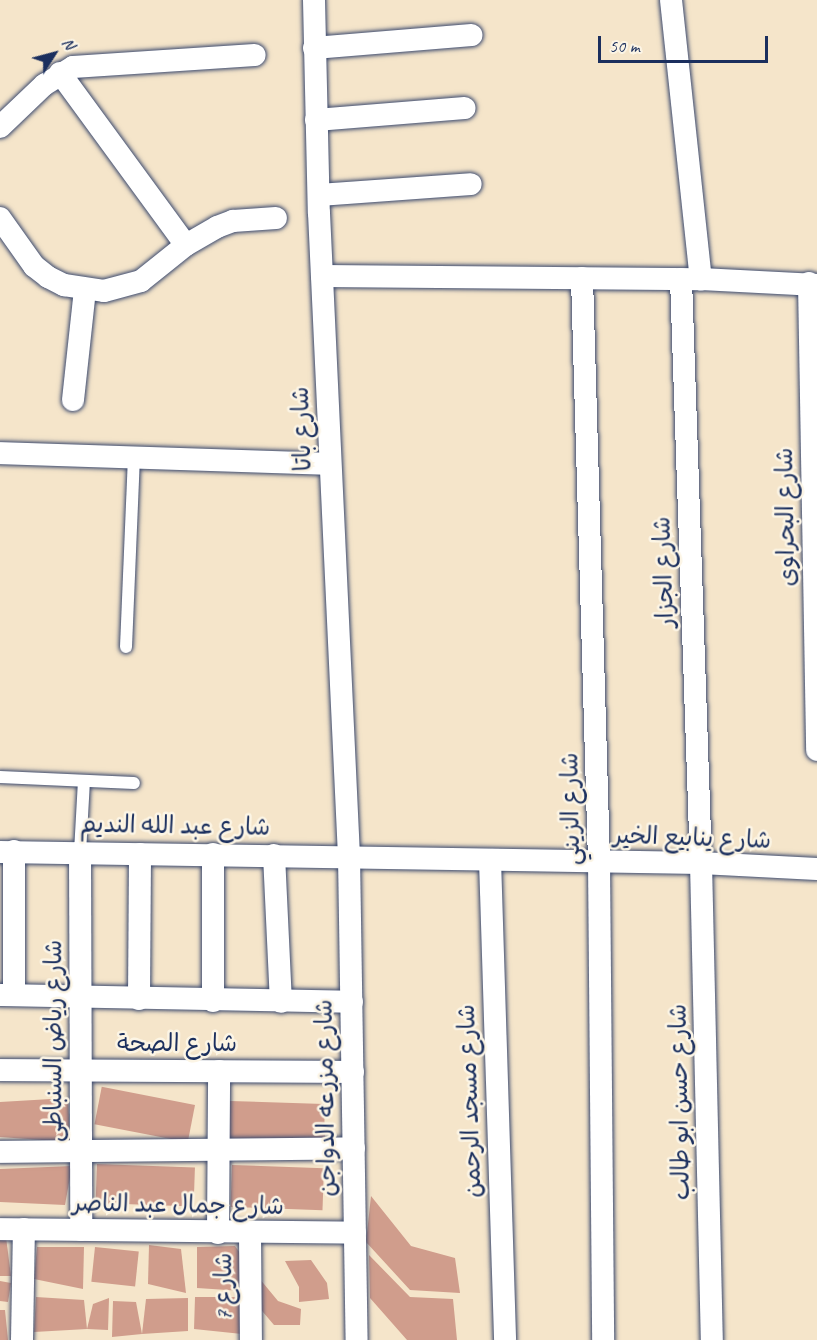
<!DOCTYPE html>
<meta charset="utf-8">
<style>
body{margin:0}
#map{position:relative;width:817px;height:1340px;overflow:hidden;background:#f5e5ca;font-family:Caveat,"Playpen Sans Arabic",sans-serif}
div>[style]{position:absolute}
.building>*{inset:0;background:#d09d8c;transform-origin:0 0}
.roads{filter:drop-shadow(0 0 2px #3c4a6e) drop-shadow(0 0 2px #3c4a6e)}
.service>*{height:12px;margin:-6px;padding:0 6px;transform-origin:6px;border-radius:6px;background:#fff}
.minor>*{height:22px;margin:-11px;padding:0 11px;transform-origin:11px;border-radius:11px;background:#fff}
span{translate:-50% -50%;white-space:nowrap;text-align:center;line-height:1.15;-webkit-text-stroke:5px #fcf5e5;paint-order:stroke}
.street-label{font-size:24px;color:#1b2f5e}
.north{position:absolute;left:24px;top:24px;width:60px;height:60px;-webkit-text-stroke:4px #fcf5e5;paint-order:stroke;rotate:54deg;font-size:16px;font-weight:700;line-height:24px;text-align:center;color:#1b2f5e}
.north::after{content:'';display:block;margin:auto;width:21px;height:27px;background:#1b2f5e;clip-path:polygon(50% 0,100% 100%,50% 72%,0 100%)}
.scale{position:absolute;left:598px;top:36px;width:170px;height:27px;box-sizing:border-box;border:3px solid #1b2f5e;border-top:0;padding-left:8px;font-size:18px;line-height:21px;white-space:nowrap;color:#1b2f5e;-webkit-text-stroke:4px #fcf5e5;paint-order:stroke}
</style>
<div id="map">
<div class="building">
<div style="clip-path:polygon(68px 1098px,70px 1142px,0 1137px,0 1102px)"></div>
<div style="clip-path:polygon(230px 1101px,324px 1104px,325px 1139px,228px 1141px)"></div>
<div style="left:195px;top:1105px;width:38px;height:95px;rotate:101deg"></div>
<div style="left:97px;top:1164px;width:98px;height:39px;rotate:2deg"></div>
<div style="left:232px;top:1165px;width:92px;height:42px;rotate:2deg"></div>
<div style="clip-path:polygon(72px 1166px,65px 1205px,0 1202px,0 1169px)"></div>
<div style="clip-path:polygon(371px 1196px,411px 1246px,455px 1258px,460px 1293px,410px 1290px,366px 1242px)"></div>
<div style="clip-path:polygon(0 1237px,6px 1237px,11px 1276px,0 1276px)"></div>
<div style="clip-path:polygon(149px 1245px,181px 1249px,186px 1293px,148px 1284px)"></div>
<div style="clip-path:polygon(235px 1246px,242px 1256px,242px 1291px,197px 1288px,197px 1247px)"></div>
<div style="clip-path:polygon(37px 1247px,84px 1247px,83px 1289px,34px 1279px)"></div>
<div style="left:95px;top:1247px;width:44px;height:35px;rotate:6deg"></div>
<div style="clip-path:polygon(369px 1255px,410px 1297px,453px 1299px,457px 1340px,407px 1340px,370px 1298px)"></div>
<div style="clip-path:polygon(311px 1260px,327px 1283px,329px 1299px,299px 1302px,299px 1287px,285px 1261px)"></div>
<div style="clip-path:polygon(259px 1278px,278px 1301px,301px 1309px,300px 1325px,274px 1325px,257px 1305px)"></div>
<div style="clip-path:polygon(0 1281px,11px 1283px,8px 1302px,0 1301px)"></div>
<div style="clip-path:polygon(36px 1297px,84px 1300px,87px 1329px,34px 1332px)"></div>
<div style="clip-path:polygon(195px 1297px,242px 1297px,242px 1334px,194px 1329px)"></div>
<div style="clip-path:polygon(109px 1298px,108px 1330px,87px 1329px,93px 1304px)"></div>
<div style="clip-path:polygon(188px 1298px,188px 1331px,142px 1334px,146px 1299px)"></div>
<div style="clip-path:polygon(113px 1301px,136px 1302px,142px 1334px,112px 1337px)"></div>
<div style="clip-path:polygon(0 1310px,5px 1310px,8px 1340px,0 1340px)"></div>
</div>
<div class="roads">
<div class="service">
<div style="left:126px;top:647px;width:190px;rotate:-87.6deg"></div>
<div style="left:0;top:777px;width:134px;rotate:2.6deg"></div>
<div style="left:80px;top:852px;width:71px;rotate:-86.8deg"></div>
</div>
<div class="minor">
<div style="left:314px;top:0;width:213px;rotate:88.7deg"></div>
<div style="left:319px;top:213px;width:644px;rotate:87.33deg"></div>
<div style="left:349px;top:856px;width:484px;rotate:89.1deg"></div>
<div style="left:671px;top:0;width:281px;rotate:83.9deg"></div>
<div style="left:314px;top:48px;width:158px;rotate:-4.7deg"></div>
<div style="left:60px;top:73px;width:213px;rotate:53.8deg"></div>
<div style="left:316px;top:120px;width:149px;rotate:-4.6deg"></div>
<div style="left:0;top:127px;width:61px;rotate:-43.7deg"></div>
<div style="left:44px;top:85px;width:34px;rotate:-32deg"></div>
<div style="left:73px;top:67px;width:182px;rotate:-3.8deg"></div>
<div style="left:319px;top:195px;width:152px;rotate:-4.1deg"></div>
<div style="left:0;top:218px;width:59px;rotate:54.7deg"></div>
<div style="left:34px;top:266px;width:18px;rotate:38deg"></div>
<div style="left:48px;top:277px;width:18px;rotate:27deg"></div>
<div style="left:64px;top:285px;width:40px;rotate:8.5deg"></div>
<div style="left:104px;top:291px;width:38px;rotate:-15deg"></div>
<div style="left:141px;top:281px;width:58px;rotate:-38.7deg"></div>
<div style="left:186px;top:245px;width:36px;rotate:-30deg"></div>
<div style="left:217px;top:227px;width:17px;rotate:-21deg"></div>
<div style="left:233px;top:221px;width:43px;rotate:-4deg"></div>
<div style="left:322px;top:276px;width:379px;rotate:0.5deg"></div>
<div style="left:701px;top:279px;width:116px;rotate:3deg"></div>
<div style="left:582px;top:278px;width:584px;rotate:88.33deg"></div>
<div style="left:599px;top:862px;width:478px;rotate:89.5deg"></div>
<div style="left:681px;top:279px;width:584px;rotate:88.04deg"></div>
<div style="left:701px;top:863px;width:477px;rotate:88.7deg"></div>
<div style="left:809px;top:283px;width:467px;rotate:89deg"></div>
<div style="left:73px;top:400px;width:111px;rotate:-83.8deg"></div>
<div style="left:0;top:453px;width:330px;rotate:1.9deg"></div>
<div style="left:0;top:852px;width:701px;rotate:0.9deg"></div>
<div style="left:701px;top:863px;width:116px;rotate:3deg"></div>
<div style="left:80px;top:852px;width:378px;rotate:89.8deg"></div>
<div style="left:213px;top:854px;width:147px;rotate:90deg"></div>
<div style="left:274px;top:855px;width:147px;rotate:87.3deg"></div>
<div style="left:490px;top:860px;width:480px;rotate:88.2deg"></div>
<div style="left:0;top:995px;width:352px;rotate:1.1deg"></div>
<div style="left:14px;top:995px;width:144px;rotate:-90deg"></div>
<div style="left:139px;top:999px;width:145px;rotate:-89.6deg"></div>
<div style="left:0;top:1070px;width:353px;rotate:0.3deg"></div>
<div style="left:0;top:1152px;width:354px;rotate:-0.6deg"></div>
<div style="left:0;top:1229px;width:355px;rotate:0.6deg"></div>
<div style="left:218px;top:1233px;width:162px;rotate:-89.6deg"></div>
<div style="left:250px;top:1233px;width:107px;rotate:89.5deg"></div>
<div style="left:22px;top:1340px;width:111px;rotate:-89deg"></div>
</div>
</div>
<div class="street-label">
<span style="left:302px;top:429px;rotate:-92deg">شارع باتا</span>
<span style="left:786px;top:517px;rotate:-91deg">شارع البحراوى</span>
<span style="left:664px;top:572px;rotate:-92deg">شارع الجزار</span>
<span style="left:571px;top:809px;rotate:-91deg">شارع الزيني</span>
<span style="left:175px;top:826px;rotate:1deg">شارع عبد الله النديم</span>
<span style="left:692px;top:838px;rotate:2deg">شارع ينابيع الخير</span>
<span style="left:54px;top:1041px;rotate:-90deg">شارع رياض السنباطى</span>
<span style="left:177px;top:1044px">شارع الصحة</span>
<span style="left:326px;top:1098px;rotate:-91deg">شارع مزرعه الدواجن</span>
<span style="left:470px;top:1101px;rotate:-92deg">شارع مسجد الرحمن</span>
<span style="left:680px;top:1102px;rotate:-91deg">شارع حسن ابو طالب</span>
<span style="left:178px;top:1205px;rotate:1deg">شارع جمال عبد الناصر</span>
<span style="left:224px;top:1287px;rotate:-90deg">شارع 7</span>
</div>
<div class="north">N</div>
<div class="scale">50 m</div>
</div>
